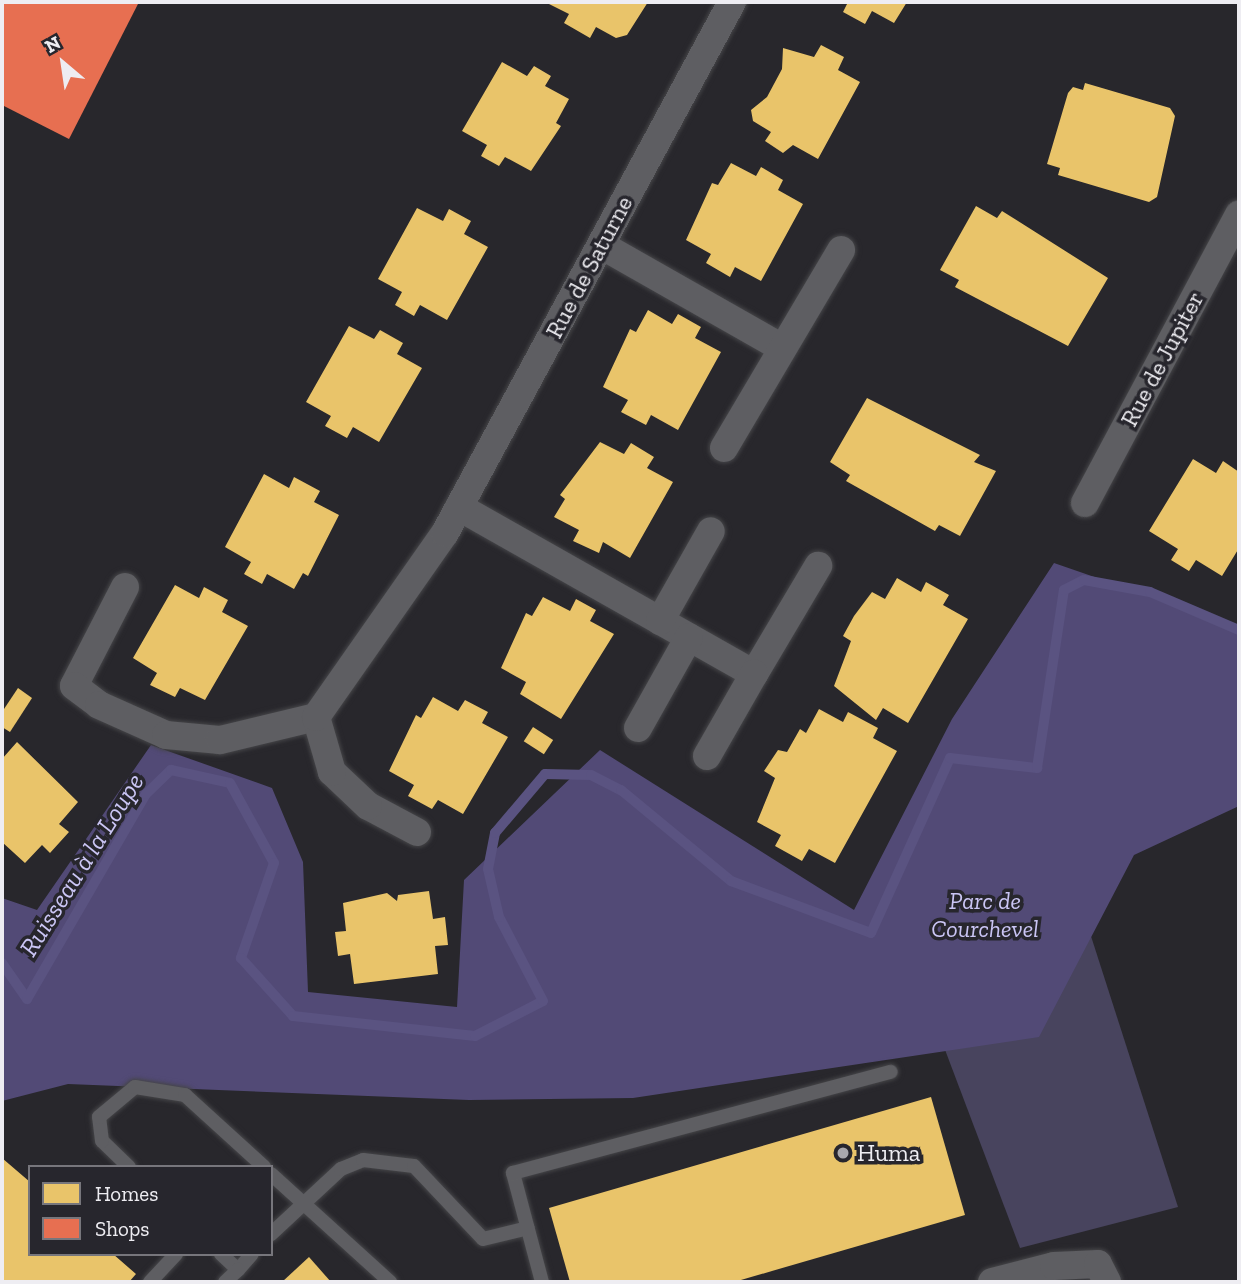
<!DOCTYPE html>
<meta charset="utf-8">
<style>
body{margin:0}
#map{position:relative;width:1241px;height:1284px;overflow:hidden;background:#28272c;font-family:"Zilla Slab",serif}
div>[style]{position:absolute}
.green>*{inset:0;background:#48445e}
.forest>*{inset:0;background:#524a76}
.homes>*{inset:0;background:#e9c46a;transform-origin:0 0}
.shops>*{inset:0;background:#e76f51}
.stream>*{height:10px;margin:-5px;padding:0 5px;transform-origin:5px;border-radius:5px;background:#5a5381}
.roads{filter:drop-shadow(0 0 2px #454548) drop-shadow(0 0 2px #454548)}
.lane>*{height:14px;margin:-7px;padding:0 7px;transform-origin:7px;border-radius:7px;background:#5e5e62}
.street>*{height:28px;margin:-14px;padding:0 14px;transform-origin:14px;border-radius:14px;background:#5e5e62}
.dots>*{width:19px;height:19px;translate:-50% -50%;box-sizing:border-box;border:4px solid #27262d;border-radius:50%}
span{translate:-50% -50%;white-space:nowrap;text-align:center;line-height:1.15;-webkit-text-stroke:7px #27262d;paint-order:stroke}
.street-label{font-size:24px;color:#eeedf2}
.park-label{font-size:24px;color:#cac5f4;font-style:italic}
.poi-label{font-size:24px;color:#eeedf2}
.left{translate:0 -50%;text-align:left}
.water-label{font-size:26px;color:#cbc6f5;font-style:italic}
.frame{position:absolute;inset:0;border:4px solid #eeedf2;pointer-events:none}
.legend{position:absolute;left:28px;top:1165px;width:245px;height:91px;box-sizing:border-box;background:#27262d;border:2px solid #77767c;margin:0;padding:9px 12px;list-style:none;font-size:21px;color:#eeedf2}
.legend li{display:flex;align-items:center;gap:14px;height:35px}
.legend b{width:35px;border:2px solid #77767c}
.north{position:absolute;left:28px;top:28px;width:70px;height:70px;-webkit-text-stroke:5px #27262d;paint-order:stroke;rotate:331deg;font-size:19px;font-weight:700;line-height:28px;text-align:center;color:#eeedf2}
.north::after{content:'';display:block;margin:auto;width:24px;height:32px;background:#eeedf2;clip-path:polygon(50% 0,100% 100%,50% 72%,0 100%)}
</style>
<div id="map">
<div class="green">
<div style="clip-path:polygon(1037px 768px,1178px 1207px,1020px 1248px,919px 981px)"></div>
</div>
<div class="forest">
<div style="clip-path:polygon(1054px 563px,1239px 627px,1239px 806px,1134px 855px,1039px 1037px,633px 1098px,469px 1100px,68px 1084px,2px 1101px,2px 898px,37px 910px,151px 745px,272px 788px,303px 862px,308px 992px,457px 1007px,464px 880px,600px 750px,854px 910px,952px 719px)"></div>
</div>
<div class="homes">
<div style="clip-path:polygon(545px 2px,648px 2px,627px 35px,616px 38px,596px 27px,590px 38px,564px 23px,569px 14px)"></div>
<div style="clip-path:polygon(848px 2px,907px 2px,894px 23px,872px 11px,865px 24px,843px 12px)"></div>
<div style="clip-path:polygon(821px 45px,844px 57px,838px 70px,860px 82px,818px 159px,793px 145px,783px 153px,765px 141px,771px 132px,753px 121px,751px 110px,767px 97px,782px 69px,783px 48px,814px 57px)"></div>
<div style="clip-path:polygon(502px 62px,527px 76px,534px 66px,551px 76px,545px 86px,569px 99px,556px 123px,561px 126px,531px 171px,505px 157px,499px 166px,481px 156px,487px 145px,462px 131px)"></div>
<div style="clip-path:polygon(1085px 83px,1170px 108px,1175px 116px,1157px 197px,1149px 202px,1058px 175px,1060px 168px,1047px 164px,1068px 93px,1073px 87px,1083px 90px)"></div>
<div style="clip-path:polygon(731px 163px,756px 176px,761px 167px,783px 180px,778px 190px,803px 204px,761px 281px,735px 267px,730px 277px,706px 263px,711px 254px,686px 240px,712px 183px,718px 185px)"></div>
<div style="clip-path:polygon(976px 206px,997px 218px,1002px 211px,1108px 278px,1068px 346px,955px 287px,959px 280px,940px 270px)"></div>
<div style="clip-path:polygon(417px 208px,443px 221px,449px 209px,471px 221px,464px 234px,488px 247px,447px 320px,420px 305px,414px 316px,395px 305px,402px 292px,378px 279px)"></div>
<div style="clip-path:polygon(648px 310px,672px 324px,678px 314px,701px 327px,695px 338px,721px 352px,678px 430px,651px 415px,646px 425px,621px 412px,628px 400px,603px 387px,630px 329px,636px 332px)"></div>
<div style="clip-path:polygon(349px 326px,374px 339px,380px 330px,403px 343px,397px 354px,422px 368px,379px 442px,353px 427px,347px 438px,325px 426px,331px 416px,306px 402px)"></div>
<div style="clip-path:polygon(867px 398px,980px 455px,974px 462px,996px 471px,960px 536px,939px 525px,935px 531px,846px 481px,850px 475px,830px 462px)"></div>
<div style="clip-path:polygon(600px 442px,624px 454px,631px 443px,654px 457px,647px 468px,673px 482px,630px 558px,603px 542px,599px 553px,573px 541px,579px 530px,554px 517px,565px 499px,560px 495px)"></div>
<div style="clip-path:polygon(1193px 459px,1216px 473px,1223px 461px,1239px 472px,1239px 548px,1222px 576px,1196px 560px,1189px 571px,1171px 560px,1178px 549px,1149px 531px)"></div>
<div style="clip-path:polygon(264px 474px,289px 488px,294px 477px,320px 491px,314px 502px,339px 515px,308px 576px,303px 573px,294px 589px,267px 574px,262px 584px,244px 574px,251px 562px,225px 547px)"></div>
<div style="clip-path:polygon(897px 578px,921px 592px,926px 582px,949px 595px,943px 605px,968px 619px,908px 723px,883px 708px,876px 720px,834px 686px,851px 641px,843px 636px,854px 616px,872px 592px,885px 599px)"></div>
<div style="clip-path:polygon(175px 585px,199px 598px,204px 587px,228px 600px,222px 612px,248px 626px,205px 700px,180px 688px,175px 697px,150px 685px,157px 673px,133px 658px)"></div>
<div style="clip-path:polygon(543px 597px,570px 611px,576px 599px,596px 610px,590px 621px,614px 634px,561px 719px,520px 694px,526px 682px,501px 668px,526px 613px,532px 616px)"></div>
<div style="clip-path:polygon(18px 688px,32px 698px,10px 732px,2px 727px,2px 712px)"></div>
<div style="clip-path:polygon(433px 697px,458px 711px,465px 700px,488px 712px,482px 723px,508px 737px,463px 814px,438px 800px,432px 809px,408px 796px,414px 785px,389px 771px,416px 715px,421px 718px)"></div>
<div style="clip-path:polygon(819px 709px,843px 722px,848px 712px,878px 728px,873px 738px,897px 751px,835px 863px,809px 849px,802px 861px,775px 846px,781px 835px,757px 822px,775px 778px,764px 771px,778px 750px,787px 752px,800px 729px,806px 733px)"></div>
<div style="left:533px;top:727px;width:24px;height:17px;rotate:33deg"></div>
<div style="clip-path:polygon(17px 742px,78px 802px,59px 824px,69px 832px,50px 853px,42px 845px,25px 863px,2px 842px,2px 759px)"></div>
<div style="clip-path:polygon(429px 891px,433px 919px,445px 917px,448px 945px,435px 946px,438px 974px,354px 984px,350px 954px,338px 956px,335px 932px,346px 931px,343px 903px,387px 893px,397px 901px,398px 895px)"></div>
<div style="clip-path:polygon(931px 1097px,965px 1215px,734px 1282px,570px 1282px,549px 1208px)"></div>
<div style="clip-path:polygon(2px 1158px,30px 1182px,30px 1254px,113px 1254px,136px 1274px,129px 1282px,2px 1282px)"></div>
<div style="clip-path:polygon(309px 1257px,331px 1282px,282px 1282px)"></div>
</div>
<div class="shops">
<div style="clip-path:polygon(2px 2px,139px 2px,69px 139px,2px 105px)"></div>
</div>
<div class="stream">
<div style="left:2px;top:963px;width:44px;rotate:55.2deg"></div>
<div style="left:27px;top:999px;width:237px;rotate:-59.9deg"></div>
<div style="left:146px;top:794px;width:35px;rotate:-44deg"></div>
<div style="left:171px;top:770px;width:60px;rotate:12.4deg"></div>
<div style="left:230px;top:783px;width:91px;rotate:61.2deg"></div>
<div style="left:274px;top:863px;width:101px;rotate:109.2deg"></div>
<div style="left:241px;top:958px;width:78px;rotate:48.1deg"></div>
<div style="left:293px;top:1016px;width:183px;rotate:6.3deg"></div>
<div style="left:475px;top:1036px;width:76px;rotate:-27.2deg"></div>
<div style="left:543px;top:1001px;width:95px;rotate:-117.6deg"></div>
<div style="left:499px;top:917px;width:49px;rotate:-102.9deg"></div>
<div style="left:488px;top:869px;width:37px;rotate:-79deg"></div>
<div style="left:495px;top:833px;width:77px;rotate:-49.7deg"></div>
<div style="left:545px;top:774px;width:46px;rotate:1.2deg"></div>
<div style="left:591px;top:775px;width:34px;rotate:27deg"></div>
<div style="left:621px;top:790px;width:143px;rotate:39.6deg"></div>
<div style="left:731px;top:881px;width:149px;rotate:20.4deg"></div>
<div style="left:871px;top:933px;width:192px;rotate:-65.7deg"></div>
<div style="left:950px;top:758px;width:88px;rotate:6.6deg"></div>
<div style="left:1037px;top:768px;width:180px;rotate:-81.4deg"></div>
<div style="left:1064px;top:590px;width:22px;rotate:-27deg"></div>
<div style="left:1084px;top:580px;width:67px;rotate:10.3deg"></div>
<div style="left:1150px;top:592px;width:97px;rotate:23.1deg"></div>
</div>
<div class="roads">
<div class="lane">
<div style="left:129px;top:1167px;width:37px;rotate:-136deg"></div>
<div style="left:102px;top:1141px;width:24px;rotate:-97deg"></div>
<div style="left:99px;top:1117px;width:47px;rotate:-39.8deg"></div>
<div style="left:135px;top:1087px;width:51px;rotate:9.1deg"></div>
<div style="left:185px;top:1095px;width:107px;rotate:42.3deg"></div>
<div style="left:271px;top:1174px;width:161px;rotate:42.2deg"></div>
<div style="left:271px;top:1234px;width:96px;rotate:-42.9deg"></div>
<div style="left:341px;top:1169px;width:24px;rotate:-22deg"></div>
<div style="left:363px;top:1160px;width:51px;rotate:6.7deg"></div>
<div style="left:414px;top:1166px;width:100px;rotate:46.6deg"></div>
<div style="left:483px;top:1239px;width:46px;rotate:-13.7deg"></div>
<div style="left:221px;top:1254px;width:23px;rotate:43deg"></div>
<div style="left:238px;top:1270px;width:21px;rotate:-49deg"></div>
<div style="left:150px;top:1282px;width:38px;rotate:-47deg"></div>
<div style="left:225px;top:1282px;width:18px;rotate:-43deg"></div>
<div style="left:542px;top:1282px;width:113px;rotate:-104.9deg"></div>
<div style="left:513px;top:1173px;width:391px;rotate:-15deg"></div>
</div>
<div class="street">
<div style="left:601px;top:245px;width:208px;rotate:29.6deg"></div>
<div style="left:724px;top:448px;width:230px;rotate:-59.4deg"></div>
<div style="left:1085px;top:503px;width:327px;rotate:-61.9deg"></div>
<div style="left:459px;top:507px;width:339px;rotate:29.5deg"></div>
<div style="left:754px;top:674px;width:126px;rotate:-59.3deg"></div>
<div style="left:125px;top:587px;width:111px;rotate:117.3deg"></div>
<div style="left:74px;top:686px;width:31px;rotate:37deg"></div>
<div style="left:99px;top:705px;width:73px;rotate:24.1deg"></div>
<div style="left:166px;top:735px;width:54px;rotate:5.3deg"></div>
<div style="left:220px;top:740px;width:99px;rotate:-13.5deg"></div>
<div style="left:660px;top:621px;width:103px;rotate:-60.5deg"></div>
<div style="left:638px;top:728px;width:104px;rotate:-60.7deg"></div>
<div style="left:707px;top:756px;width:95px;rotate:-60.2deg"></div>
<div style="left:417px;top:832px;width:55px;rotate:-152deg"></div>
<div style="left:368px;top:806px;width:50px;rotate:-136.6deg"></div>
<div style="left:332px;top:772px;width:57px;rotate:-106.2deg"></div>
<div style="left:316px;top:717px;width:225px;rotate:-55deg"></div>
<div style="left:445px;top:533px;width:604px;rotate:-61.61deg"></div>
<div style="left:992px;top:1282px;width:64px;rotate:-14.5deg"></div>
<div style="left:1054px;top:1266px;width:44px;rotate:-2.6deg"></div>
<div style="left:1098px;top:1264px;width:20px;rotate:63deg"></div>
</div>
</div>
<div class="dots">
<div style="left:843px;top:1153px;background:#a9a8ad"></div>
</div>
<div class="street-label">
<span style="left:589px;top:267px;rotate:-62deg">Rue de Saturne</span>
<span style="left:1162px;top:359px;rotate:-62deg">Rue de Jupiter</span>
</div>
<div class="park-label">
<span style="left:985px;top:915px">Parc de<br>Courchevel</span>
</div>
<div class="poi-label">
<span class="left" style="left:857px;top:1153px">Huma</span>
</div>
<div class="water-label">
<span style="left:82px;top:865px;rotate:-58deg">Ruisseau à la Loupe</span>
</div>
<div class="frame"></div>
<ul class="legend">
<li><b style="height:19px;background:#e9c46a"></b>Homes</li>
<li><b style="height:19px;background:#e76f51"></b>Shops</li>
</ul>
<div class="north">N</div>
</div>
